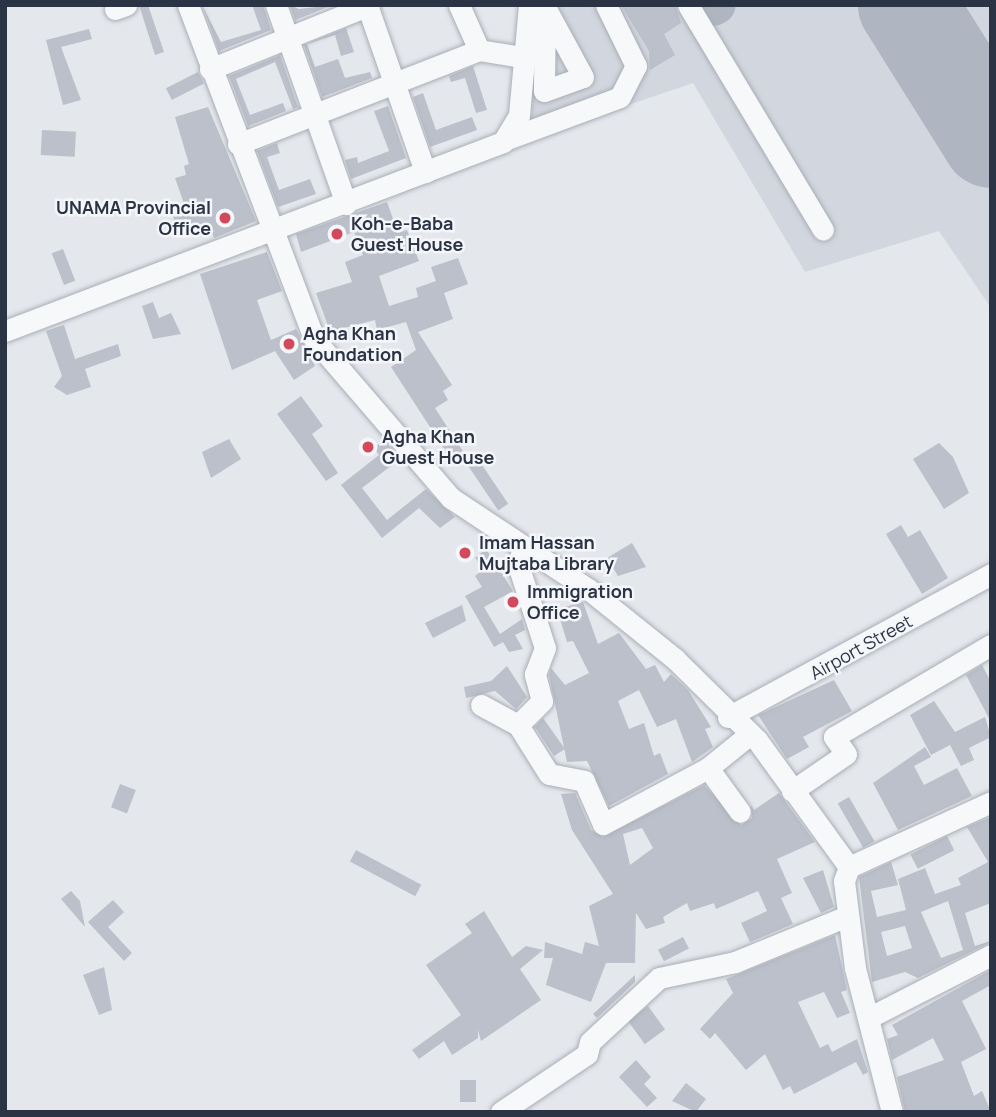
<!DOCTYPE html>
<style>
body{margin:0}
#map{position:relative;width:996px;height:1117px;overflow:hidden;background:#e4e7ec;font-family:Manrope,sans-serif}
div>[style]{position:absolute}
.built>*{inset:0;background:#d2d6de}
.taxiway>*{height:38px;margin:-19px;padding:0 19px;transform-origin:19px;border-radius:19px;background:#b0b6c1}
.runway>*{height:98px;margin:-49px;padding:0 49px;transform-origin:49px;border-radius:49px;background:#b0b6c1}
.building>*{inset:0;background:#bbc0ca;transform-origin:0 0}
.roads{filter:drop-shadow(0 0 2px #a9aeb7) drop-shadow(0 0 2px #a9aeb7)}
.minor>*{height:21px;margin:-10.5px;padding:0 10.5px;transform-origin:10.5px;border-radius:10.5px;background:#f7f8fa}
.dots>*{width:19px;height:19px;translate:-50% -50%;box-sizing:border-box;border:4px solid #f4f6f9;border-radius:50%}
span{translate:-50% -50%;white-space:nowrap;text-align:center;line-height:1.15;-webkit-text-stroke:5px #f4f6f9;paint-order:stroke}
.poi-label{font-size:18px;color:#2b3445;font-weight:700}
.right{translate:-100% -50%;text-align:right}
.left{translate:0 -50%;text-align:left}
.street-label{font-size:18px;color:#2b3445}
.frame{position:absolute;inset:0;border:7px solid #2b3445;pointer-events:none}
</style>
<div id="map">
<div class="built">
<div style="clip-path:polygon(534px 5px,991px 5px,991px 308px,939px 231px,805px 272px,693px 83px,563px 127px,532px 121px)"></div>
</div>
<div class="taxiway">
<div style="left:713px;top:7px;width:4px;rotate:-27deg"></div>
</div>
<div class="runway">
<div style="left:907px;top:5px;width:158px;rotate:57.9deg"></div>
</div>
<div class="building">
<div style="clip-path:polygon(139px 5px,148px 5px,164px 52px,155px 55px)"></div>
<div style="clip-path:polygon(202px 5px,221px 42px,261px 30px,252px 5px,263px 5px,271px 30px,219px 51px)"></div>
<div style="clip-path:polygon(290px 5px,299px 9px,333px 5px,295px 20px)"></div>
<div style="clip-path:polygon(621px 5px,675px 5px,681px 23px,664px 34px,675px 55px,650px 70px,649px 51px)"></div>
<div style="clip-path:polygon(346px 28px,354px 52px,341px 56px,335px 35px,307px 44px,315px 67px,338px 59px,345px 78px,370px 72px,372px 78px,322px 97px,304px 45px)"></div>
<div style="clip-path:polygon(89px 29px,92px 39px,61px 47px,81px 100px,63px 105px,46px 40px)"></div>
<div style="clip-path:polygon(280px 55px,298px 107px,293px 109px,275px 62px,236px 79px,250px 115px,283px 103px,286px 111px,248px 126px,229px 76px)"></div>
<div style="clip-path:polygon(473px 66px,487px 110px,476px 113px,465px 78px,451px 82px,449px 76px)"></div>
<div style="left:198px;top:72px;width:13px;height:36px;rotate:63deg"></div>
<div style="clip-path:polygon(423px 93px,436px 130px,472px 117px,477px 130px,430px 147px,413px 97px)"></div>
<div style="clip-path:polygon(388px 106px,406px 158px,351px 179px,345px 160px,357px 157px,358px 163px,389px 151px,374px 111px)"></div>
<div style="clip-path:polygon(208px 107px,256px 221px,214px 238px,210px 227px,179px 236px,172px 213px,186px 209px,175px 178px,186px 175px,184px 166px,189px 164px,175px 117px)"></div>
<div style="left:42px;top:130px;width:34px;height:25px;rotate:3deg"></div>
<div style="clip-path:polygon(277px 143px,280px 153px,267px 157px,279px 190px,310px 179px,316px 194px,278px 207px,257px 151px)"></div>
<div style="clip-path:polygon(387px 202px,398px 233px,407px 230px,419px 261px,379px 276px,389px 306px,418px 297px,416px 288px,436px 281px,431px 267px,458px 258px,468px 284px,444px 293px,453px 319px,418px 332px,452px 385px,443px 391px,448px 400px,435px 408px,466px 456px,454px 464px,391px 367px,416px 350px,406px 322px,377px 330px,375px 320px,332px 331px,328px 326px,316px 293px,352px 282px,345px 262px,363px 255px,354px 232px,301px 252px,296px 234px)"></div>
<div style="left:63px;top:249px;width:34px;height:12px;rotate:69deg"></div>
<div style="clip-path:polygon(267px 252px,282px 291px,257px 300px,271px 340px,296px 329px,315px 366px,294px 380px,275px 351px,232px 370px,200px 274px)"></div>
<div style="clip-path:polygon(153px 302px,159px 318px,171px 313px,181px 334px,153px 339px,142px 306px)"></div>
<div style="clip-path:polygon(64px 325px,75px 359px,118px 344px,121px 356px,85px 369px,91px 387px,67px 395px,54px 387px,62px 376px,46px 331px)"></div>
<div style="clip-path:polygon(301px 396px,323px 426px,312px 434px,338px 473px,326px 481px,277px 414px)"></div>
<div style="clip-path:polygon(229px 439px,241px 459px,211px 478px,202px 452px)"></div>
<div style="clip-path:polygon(384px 440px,400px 459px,362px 488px,387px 520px,426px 489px,455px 517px,440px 528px,419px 508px,382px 538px,341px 485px,379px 455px,374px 448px)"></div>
<div style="clip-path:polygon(939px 443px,953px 457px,969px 493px,944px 509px,913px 459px)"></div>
<div style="left:478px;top:459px;width:54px;height:12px;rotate:56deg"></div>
<div style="clip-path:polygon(901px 525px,908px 537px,920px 530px,948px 578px,922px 594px,886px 534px)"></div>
<div style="clip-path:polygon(632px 543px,646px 567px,618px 576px,607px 558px)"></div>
<div style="clip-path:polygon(486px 549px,513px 591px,484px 607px,500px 634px,522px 619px,525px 630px,515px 635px,523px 649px,509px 652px,503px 642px,494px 647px,465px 596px,482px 587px,475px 576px,484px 569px,475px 558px)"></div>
<div style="clip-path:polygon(583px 602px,598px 644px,619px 633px,646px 669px,655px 665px,664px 682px,671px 674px,688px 690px,711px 727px,705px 729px,713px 747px,692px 762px,676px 719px,657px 727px,639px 690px,618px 701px,629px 729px,644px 723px,654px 756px,660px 753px,668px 774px,609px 806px,587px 761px,567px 762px,549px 675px,551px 668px,565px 685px,589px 673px,573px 641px,567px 642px,557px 609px)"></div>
<div style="clip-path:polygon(462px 605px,466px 621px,433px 638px,425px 623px)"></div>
<div style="clip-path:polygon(982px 665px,991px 682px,991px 722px,966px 675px)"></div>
<div style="clip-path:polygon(507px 666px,527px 697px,516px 709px,495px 691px,466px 698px,464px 687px,491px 681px)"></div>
<div style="clip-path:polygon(834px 680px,852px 711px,803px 737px,809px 747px,787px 759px,758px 715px)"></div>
<div style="clip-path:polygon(934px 701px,955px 732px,985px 717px,991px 737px,969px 748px,974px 760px,961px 766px,950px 745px,931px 755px,910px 715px)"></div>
<div style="clip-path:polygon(543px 718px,565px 749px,554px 756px,535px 727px)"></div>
<div style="clip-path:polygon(925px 747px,931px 757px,914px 766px,924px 785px,957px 768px,972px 796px,898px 830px,873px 783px)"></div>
<div style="left:120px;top:784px;width:17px;height:25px;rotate:21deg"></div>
<div style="clip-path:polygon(evenodd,704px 785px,741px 825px,752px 818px,751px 805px,754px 810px,779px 793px,815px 842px,777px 859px,792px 893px,781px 898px,793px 924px,750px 942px,741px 923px,767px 911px,758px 891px,716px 909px,714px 903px,690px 911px,687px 903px,663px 917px,665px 923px,646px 929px,636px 913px,635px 963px,606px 963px,591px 1002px,546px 985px,553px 958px,544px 958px,545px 942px,582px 954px,585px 942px,599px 946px,589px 906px,613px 894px,572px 830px,561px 794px,575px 793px,591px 830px,603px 837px,704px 785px,642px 828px,653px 848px,630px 865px,623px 834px,642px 828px)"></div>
<div style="left:849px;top:797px;width:51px;height:13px;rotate:60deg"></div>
<div style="clip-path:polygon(evenodd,991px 817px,991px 903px,965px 913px,975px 946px,991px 941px,991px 942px,918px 978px,905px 972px,872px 982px,859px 877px,891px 862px,898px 885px,871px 891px,877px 917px,906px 910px,898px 879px,925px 868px,935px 894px,961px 885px,958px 878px,988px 862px,967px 827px,991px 817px,948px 901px,963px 950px,941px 958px,921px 912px,948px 901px,991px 817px,905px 926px,912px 948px,887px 956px,881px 932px,905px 926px)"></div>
<div style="left:947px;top:836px;width:16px;height:41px;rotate:63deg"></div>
<div style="left:356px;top:850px;width:74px;height:13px;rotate:28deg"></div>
<div style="clip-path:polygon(823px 870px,834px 907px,821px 913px,803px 878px)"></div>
<div style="clip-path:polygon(71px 891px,80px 901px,85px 927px,61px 899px)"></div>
<div style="clip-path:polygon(113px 900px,124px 912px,108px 927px,132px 953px,124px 961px,88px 922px)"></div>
<div style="clip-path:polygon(484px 911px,512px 957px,526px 946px,543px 950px,520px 969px,541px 1000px,481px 1041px,478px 1030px,478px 1038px,452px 1055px,444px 1041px,419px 1059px,412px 1050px,461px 1015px,426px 965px,472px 933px,465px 924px)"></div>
<div style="clip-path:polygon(835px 935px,847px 990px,841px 992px,850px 1013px,837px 1018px,824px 992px,798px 1002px,820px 1048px,828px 1044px,832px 1052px,857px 1039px,868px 1072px,863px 1075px,856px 1062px,794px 1094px,790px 1086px,783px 1090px,765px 1054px,746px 1070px,715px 1033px,710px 1039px,700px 1029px,733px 993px,726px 979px)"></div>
<div style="left:683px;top:937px;width:13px;height:28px;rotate:63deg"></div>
<div style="clip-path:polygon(104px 967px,112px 1010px,99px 1015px,83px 975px)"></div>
<div style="clip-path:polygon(991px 970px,991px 985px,962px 1001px,986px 1049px,961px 1062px,974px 1096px,982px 1091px,991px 1112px,905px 1112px,897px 1077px,944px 1060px,933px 1038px,892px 1060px,887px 1039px,898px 1035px,892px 1025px)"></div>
<div style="clip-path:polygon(635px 975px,635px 982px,597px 1018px,593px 1014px)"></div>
<div style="left:648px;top:1006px;width:29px;height:25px;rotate:54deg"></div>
<div style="clip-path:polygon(636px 1060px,651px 1077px,644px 1084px,657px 1098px,647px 1107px,619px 1077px)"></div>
<div style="left:460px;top:1080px;width:16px;height:22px"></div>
<div style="clip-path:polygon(686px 1083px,706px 1099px,696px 1112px,672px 1101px)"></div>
</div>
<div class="roads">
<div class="minor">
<div style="left:188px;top:5px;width:357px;rotate:69.3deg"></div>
<div style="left:314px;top:339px;width:210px;rotate:49.3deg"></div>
<div style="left:451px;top:498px;width:164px;rotate:33.6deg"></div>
<div style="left:588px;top:589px;width:112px;rotate:38.8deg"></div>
<div style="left:675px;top:659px;width:115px;rotate:44.6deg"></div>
<div style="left:757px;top:740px;width:157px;rotate:54.1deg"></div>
<div style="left:849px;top:867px;width:15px;rotate:110deg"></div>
<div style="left:844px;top:881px;width:88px;rotate:82.8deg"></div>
<div style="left:855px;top:968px;width:149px;rotate:75.6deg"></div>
<div style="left:276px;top:5px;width:211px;rotate:70.6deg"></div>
<div style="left:367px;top:5px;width:177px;rotate:70.8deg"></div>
<div style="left:459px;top:5px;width:49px;rotate:66deg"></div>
<div style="left:545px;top:5px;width:86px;rotate:90.7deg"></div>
<div style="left:544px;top:91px;width:41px;rotate:-19.7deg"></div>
<div style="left:583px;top:77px;width:80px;rotate:-118.5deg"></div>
<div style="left:688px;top:5px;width:262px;rotate:59deg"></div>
<div style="left:115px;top:9px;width:12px;rotate:-20deg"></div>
<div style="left:210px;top:69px;width:171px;rotate:-21.9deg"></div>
<div style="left:510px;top:138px;width:117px;rotate:-20.4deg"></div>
<div style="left:620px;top:97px;width:35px;rotate:-63deg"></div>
<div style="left:636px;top:66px;width:68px;rotate:-116.2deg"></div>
<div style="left:238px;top:144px;width:259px;rotate:-21.3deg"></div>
<div style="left:479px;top:50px;width:50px;rotate:9.3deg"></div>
<div style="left:5px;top:331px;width:533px;rotate:-20.78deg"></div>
<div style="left:503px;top:142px;width:31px;rotate:-59deg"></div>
<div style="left:519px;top:115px;width:110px;rotate:-84.8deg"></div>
<div style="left:481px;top:705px;width:42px;rotate:28.4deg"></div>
<div style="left:518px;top:725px;width:58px;rotate:57.7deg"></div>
<div style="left:549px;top:774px;width:36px;rotate:11deg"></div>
<div style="left:584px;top:781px;width:47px;rotate:66.2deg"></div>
<div style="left:603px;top:824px;width:119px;rotate:-28.1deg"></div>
<div style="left:708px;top:768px;width:54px;rotate:-39deg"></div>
<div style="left:728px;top:717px;width:299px;rotate:-28.5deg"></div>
<div style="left:518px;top:725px;width:34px;rotate:-45deg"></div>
<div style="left:542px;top:701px;width:28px;rotate:-105deg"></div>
<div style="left:535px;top:674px;width:28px;rotate:-69deg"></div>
<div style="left:545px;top:648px;width:84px;rotate:-108deg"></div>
<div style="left:519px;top:568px;width:21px;rotate:-82deg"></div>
<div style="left:708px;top:768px;width:54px;rotate:54deg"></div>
<div style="left:792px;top:791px;width:65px;rotate:-34.4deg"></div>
<div style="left:846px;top:754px;width:21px;rotate:-125deg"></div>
<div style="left:834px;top:737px;width:182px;rotate:-30.4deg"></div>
<div style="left:849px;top:867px;width:156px;rotate:-24.6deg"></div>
<div style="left:870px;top:1017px;width:136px;rotate:-27.1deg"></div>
<div style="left:501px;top:1112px;width:104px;rotate:-34deg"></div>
<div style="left:587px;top:1054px;width:12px;rotate:-76deg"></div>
<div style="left:590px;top:1042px;width:94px;rotate:-42.8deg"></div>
<div style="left:659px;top:978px;width:78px;rotate:-11.9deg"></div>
<div style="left:735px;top:962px;width:121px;rotate:-22.3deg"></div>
</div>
</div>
<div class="dots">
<div style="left:225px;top:218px;background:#d1495b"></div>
<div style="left:337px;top:234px;background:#d1495b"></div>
<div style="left:289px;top:344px;background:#d1495b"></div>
<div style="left:368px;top:447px;background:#d1495b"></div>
<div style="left:465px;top:553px;background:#d1495b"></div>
<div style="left:513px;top:602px;background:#d1495b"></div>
</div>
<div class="poi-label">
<span class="right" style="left:211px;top:218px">UNAMA Provincial<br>Office</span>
<span class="left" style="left:351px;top:234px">Koh-e-Baba<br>Guest House</span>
<span class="left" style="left:303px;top:344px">Agha Khan<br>Foundation</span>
<span class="left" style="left:382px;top:447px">Agha Khan<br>Guest House</span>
<span class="left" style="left:479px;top:553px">Imam Hassan<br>Mujtaba Library</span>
<span class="left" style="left:527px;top:602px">Immigration<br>Office</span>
</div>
<div class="street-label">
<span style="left:861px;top:647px;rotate:-29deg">Airport Street</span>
</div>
<div class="frame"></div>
</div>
